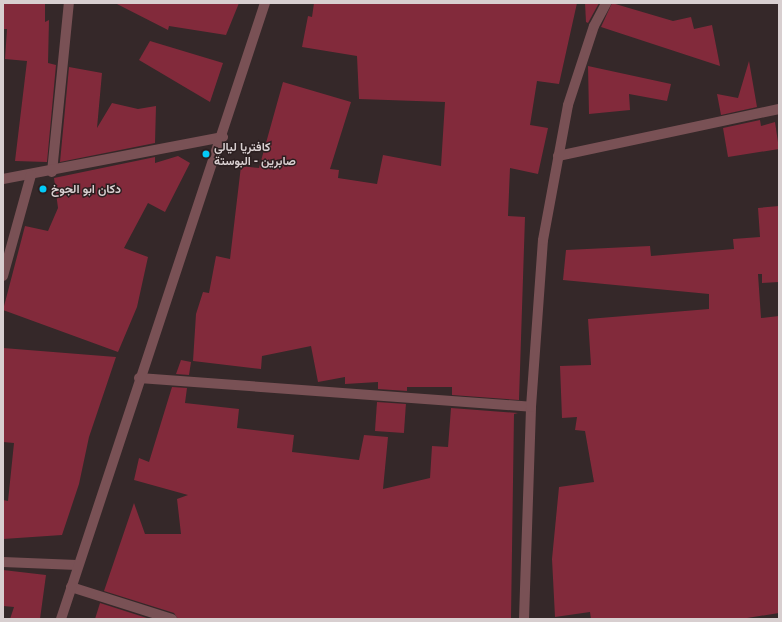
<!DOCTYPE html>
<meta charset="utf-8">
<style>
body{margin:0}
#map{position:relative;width:782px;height:622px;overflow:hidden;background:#352829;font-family:"Noto Sans",Vazirmatn,sans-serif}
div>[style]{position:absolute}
.building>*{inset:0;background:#822a3b;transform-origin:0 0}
.minor>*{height:10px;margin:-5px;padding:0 5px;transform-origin:5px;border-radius:5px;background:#795155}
.tertiary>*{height:10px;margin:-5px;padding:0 5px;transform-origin:5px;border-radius:5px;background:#795155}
.dots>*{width:11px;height:11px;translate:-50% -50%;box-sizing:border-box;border:2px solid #2b1f20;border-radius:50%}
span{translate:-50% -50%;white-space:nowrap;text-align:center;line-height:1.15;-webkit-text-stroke:3px #2b1f20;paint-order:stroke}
.poi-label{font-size:12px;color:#d8cfd0;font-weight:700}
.left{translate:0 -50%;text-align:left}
.frame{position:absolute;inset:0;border:4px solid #d8cfd0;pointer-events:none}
</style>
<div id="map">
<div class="building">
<div style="clip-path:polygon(3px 3px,45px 3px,45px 22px,49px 20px,48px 63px,56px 65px,47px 162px,15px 161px,27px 61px,5px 59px,7px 29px,3px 29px)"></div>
<div style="clip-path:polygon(115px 3px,239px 3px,226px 35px,169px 26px,168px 30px)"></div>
<div style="clip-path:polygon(314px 3px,577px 3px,559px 84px,537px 81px,530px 125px,548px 128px,538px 174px,510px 168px,508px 216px,525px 217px,519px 400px,452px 395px,452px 387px,407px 387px,407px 391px,378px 389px,378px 382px,345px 384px,345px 377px,318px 382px,311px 346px,262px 356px,261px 369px,193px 361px,196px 314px,203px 292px,209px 293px,216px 256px,230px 259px,241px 166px,259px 168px,283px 82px,351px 102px,330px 169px,339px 170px,338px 178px,377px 184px,383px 155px,441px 166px,445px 102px,359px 99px,357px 56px,302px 47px,308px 16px,312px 17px)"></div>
<div style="clip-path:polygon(585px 3px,599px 3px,588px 23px,586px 22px)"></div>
<div style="clip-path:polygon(612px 3px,673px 21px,691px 17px,694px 29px,712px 25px,720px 66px,601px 27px)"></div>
<div style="clip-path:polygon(150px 41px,223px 63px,210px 102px,139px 60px)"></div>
<div style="clip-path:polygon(749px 61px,757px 107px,721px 115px,717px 94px,738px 98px)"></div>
<div style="clip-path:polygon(588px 66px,671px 84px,667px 101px,629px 94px,630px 110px,589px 114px)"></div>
<div style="clip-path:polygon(69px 67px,102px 73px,97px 128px,112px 103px,138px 109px,156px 106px,155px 143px,60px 162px)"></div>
<div style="clip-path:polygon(760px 120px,761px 126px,775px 122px,779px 149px,728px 157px,723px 128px)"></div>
<div style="clip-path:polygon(178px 156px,190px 163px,165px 212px,148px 203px,124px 248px,148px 257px,137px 307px,118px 352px,3px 310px,25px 226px,48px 231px,58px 208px,54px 178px,155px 157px,155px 163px)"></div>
<div style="clip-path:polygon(779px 206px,779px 282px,762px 283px,762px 274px,758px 274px,761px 318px,779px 316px,779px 613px,741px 619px,591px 619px,590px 612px,555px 617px,552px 559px,559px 487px,594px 482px,585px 431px,575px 430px,577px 417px,562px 418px,560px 366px,591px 365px,588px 319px,709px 309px,709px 294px,563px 280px,566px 250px,650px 246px,651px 256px,734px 249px,733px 239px,760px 237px,758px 208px)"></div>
<div style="clip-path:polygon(3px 348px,116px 357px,89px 437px,79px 484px,62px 535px,3px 539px,3px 500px,8px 501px,14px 443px,3px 442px)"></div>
<div style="clip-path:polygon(181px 360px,191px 362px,189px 375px,176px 374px)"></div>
<div style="clip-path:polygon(172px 387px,187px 388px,185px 403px,239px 409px,237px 428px,294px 435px,292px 452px,359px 460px,364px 435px,388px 437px,383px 489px,430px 478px,432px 446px,448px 447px,451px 408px,518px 413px,514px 414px,511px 618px,178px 619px,174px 613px,104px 591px,134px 503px,145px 534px,181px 534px,177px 499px,188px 495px,134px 480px,139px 458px,149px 462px)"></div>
<div style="left:377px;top:402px;width:29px;height:29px;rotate:4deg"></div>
<div style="clip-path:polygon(3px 570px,46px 575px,40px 619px,10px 619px,14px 607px,3px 606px)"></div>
<div style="clip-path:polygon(100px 603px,150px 619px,95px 619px)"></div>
</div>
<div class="minor">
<div style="left:558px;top:156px;width:226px;rotate:-12deg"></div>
<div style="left:52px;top:172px;width:170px;rotate:-84.3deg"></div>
<div style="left:3px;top:179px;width:224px;rotate:-10.8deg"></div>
<div style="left:3px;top:276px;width:105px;rotate:-74.5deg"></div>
<div style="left:139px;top:378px;width:393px;rotate:4.2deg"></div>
<div style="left:3px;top:562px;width:74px;rotate:2.3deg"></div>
<div style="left:71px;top:587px;width:106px;rotate:17.6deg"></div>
<div style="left:524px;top:619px;width:212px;rotate:-88.1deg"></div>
<div style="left:531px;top:407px;width:167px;rotate:-85.9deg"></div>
<div style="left:543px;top:240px;width:137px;rotate:-79.5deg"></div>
<div style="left:568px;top:105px;width:83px;rotate:-71.8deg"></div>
<div style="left:594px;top:26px;width:26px;rotate:-62deg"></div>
</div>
<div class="tertiary">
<div style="left:61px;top:619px;width:649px;rotate:-71.68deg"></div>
</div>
<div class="dots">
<div style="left:206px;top:154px;background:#03cbf9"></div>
<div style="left:43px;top:189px;background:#03cbf9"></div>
</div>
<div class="poi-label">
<span class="left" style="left:214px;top:154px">كافتريا ليالي<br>صابرين - البوستة</span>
<span class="left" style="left:51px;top:189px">دكان ابو الجوخ</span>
</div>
<div class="frame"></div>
</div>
